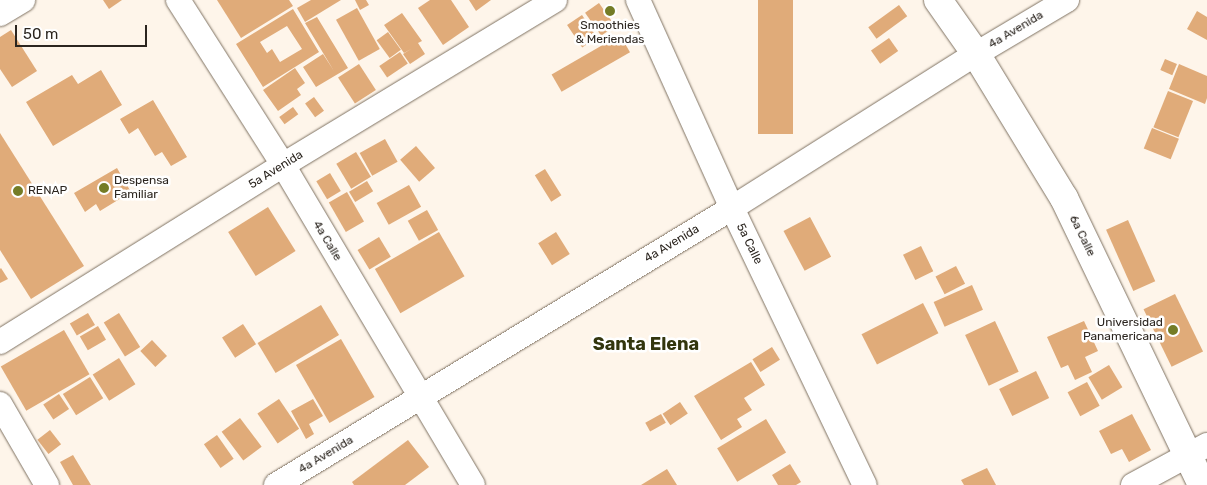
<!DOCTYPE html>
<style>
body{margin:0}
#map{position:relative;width:1207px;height:485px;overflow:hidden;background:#fef5ea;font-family:Rubik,sans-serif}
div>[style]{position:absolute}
.building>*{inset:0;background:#e0ab79;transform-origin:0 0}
.roads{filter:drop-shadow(0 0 1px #7f7262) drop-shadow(0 0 1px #7f7262)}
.minor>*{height:24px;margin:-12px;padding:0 12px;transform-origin:12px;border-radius:12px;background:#fff}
.major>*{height:28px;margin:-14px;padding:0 14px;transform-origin:14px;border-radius:14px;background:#fff}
.dots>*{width:14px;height:14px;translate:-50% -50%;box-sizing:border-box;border:2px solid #fff;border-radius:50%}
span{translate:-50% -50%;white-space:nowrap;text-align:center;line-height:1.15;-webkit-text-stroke:5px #fff;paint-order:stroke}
.poi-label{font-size:12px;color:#2b251f}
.left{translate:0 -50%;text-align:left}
.right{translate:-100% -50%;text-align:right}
.street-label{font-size:12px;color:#2b251f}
.district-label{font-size:18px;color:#33360e;font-weight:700}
.scale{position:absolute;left:15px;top:25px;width:132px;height:22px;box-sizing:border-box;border:2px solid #2b251f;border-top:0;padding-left:6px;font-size:15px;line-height:18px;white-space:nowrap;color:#2b251f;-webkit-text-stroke:4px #fff;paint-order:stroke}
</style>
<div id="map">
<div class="building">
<div style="clip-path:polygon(103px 0,122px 0,109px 9px)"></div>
<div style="clip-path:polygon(217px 0,289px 0,293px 6px,241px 38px)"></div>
<div style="clip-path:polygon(311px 0,341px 0,305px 22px,297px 8px)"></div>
<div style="clip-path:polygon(355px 0,366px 0,369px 5px,360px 10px)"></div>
<div style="clip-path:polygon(430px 0,451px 0,469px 27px,443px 45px,418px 8px)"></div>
<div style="clip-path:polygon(469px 0,491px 0,476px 11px)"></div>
<div style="left:758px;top:0;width:35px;height:134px"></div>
<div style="left:599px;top:3px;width:28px;height:17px;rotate:55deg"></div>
<div style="left:899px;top:5px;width:14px;height:38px;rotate:54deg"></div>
<div style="left:357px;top:8px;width:47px;height:24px;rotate:61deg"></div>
<div style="clip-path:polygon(evenodd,293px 9px,319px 52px,263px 87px,236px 44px,293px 9px,287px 26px,302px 49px,280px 62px,272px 49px,267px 53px,260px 42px,287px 26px)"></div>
<div style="clip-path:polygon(1197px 11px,1207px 17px,1207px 40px,1187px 29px)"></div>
<div style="clip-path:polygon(402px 13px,422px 41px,418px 43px,425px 54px,410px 64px,403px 54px,411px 49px,404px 53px,384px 25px)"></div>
<div style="left:582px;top:15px;width:27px;height:18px;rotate:56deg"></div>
<div style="clip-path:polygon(317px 17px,348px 68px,316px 87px,303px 67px,323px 54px,334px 71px,305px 23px)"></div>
<div style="clip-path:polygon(11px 30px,37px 71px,12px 87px,0 69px,0 37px)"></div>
<div style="left:388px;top:32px;width:22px;height:14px;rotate:54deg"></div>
<div style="left:620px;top:35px;width:20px;height:79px;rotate:60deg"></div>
<div style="left:889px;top:38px;width:16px;height:22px;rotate:55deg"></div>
<div style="left:400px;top:52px;width:14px;height:25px;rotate:56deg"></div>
<div style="left:1165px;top:59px;width:13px;height:12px;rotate:23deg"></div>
<div style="left:359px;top:64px;width:31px;height:25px;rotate:57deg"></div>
<div style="clip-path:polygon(1179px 64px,1207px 76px,1207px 98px,1205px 104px,1169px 89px)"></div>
<div style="clip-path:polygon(295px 68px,305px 83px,297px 89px,301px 95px,278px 111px,263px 90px)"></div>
<div style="clip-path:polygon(101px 70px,122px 105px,53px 146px,26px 102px,72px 75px,78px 84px)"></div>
<div style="left:1168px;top:91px;width:27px;height:39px;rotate:22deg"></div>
<div style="left:314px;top:97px;width:17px;height:11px;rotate:54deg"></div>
<div style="clip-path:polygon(153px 100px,187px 157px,171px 166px,162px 152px,155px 156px,138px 128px,129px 134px,120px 119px)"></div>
<div style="left:293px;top:107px;width:9px;height:17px;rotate:54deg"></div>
<div style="left:1152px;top:128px;width:29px;height:22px;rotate:22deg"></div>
<div style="clip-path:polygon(0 133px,84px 266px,31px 299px,0 250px)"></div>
<div style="left:385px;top:139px;width:26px;height:29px;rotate:61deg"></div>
<div style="left:416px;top:146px;width:29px;height:21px;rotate:49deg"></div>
<div style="left:356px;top:152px;width:29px;height:23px;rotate:59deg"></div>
<div style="clip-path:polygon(117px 168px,131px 192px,100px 211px,96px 204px,85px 212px,74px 193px)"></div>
<div style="left:545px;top:169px;width:31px;height:12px;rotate:58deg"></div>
<div style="left:330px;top:173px;width:21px;height:16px;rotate:59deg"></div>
<div style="left:367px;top:181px;width:12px;height:21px;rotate:59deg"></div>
<div style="left:409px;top:185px;width:25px;height:37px;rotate:61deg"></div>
<div style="left:347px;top:192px;width:34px;height:21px;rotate:60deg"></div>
<div style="left:268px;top:207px;width:52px;height:47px;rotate:58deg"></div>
<div style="left:427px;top:210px;width:23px;height:22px;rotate:61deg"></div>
<div style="left:810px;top:217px;width:45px;height:30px;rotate:62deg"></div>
<div style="left:1128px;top:220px;width:67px;height:24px;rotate:66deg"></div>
<div style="left:439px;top:232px;width:51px;height:74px;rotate:60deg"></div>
<div style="left:556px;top:232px;width:26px;height:21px;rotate:58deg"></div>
<div style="left:379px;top:237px;width:23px;height:25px;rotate:59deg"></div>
<div style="left:921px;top:246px;width:28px;height:20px;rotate:64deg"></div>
<div style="left:956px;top:266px;width:20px;height:23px;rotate:63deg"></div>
<div style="clip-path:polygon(1px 268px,8px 279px,0 283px,0 269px)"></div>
<div style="left:972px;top:285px;width:27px;height:42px;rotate:66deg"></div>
<div style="left:1175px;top:294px;width:64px;height:35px;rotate:64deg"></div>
<div style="left:923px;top:303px;width:34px;height:69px;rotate:63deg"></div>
<div style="left:321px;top:305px;width:35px;height:74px;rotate:59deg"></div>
<div style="left:88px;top:313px;width:14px;height:21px;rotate:60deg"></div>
<div style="left:119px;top:313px;width:40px;height:18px;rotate:58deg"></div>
<div style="left:995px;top:321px;width:56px;height:33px;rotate:65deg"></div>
<div style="clip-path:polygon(1084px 321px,1098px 351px,1085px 357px,1092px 372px,1075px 380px,1068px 365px,1061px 368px,1047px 337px)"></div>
<div style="left:243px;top:324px;width:24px;height:25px;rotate:57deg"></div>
<div style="left:98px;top:326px;width:16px;height:21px;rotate:60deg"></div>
<div style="left:64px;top:330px;width:51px;height:73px;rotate:60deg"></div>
<div style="left:341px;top:339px;width:67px;height:52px;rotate:60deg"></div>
<div style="left:152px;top:340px;width:22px;height:16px;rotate:47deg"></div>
<div style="left:772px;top:347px;width:15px;height:23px;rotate:58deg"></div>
<div style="left:119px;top:358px;width:31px;height:31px;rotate:58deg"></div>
<div style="clip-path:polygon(751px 362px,765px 385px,744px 398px,752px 410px,737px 419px,742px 427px,721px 440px,694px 396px)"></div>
<div style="left:1109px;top:365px;width:26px;height:24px;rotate:59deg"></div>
<div style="left:1036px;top:371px;width:30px;height:41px;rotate:64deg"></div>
<div style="left:90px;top:377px;width:25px;height:32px;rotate:58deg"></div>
<div style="left:1087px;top:382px;width:27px;height:22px;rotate:62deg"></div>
<div style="left:59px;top:394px;width:18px;height:19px;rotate:56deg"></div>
<div style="left:279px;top:399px;width:36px;height:26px;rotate:56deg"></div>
<div style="clip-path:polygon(313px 399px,323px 416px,309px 424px,314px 434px,306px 439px,291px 411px)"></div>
<div style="left:680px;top:402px;width:14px;height:21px;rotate:56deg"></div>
<div style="left:661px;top:414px;width:10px;height:18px;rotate:61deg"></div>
<div style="clip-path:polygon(1132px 414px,1151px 450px,1129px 462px,1122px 449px,1111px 454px,1099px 431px)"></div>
<div style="left:240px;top:418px;width:36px;height:23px;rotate:53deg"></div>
<div style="left:766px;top:419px;width:39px;height:57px;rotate:59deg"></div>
<div style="left:50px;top:430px;width:18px;height:16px;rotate:52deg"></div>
<div style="left:217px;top:435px;width:29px;height:16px;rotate:55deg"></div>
<div style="clip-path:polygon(408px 440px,429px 467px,405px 485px,354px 485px,352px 482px)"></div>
<div style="clip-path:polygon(73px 455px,91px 485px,73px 485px,60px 462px)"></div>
<div style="clip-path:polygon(790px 464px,801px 482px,796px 485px,778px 485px,772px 475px)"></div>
<div style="clip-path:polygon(987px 468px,996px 485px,964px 485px,961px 480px)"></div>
<div style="clip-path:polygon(667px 469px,677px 485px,641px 485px)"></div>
</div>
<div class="roads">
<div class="minor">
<div style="left:178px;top:0;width:196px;rotate:57.5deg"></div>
<div style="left:283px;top:165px;width:372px;rotate:59.3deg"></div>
<div style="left:638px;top:0;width:228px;rotate:65.7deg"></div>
<div style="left:732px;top:208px;width:307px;rotate:64.4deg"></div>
<div style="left:0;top:14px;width:27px;rotate:-31deg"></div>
<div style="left:0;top:342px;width:334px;rotate:-32deg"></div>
<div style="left:283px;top:165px;width:318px;rotate:-31.2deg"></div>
<div style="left:0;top:404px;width:94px;rotate:59.9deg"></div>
<div style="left:276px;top:485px;width:534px;rotate:-31.28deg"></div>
<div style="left:732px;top:208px;width:289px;rotate:-32.3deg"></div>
<div style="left:976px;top:54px;width:106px;rotate:-30.7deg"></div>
<div style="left:1133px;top:485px;width:84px;rotate:-28.4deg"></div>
</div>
<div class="major">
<div style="left:938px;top:0;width:66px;rotate:54.9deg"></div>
<div style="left:976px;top:54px;width:169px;rotate:58.6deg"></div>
<div style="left:1064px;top:198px;width:318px;rotate:64.3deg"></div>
</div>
</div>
<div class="dots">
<div style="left:610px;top:11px;background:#747c26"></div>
<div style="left:104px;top:188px;background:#747c26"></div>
<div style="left:18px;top:191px;background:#747c26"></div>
<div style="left:1173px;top:330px;background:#747c26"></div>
</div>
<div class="poi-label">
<span style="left:610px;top:33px">Smoothies<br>&amp; Meriendas</span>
<span class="left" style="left:114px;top:188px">Despensa<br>Familiar</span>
<span class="left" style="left:28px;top:191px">RENAP</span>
<span class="right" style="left:1163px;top:330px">Universidad<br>Panamericana</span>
</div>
<div class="street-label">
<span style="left:1016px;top:30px;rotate:-31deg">4a Avenida</span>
<span style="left:276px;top:170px;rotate:-32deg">5a Avenida</span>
<span style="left:1082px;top:236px;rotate:64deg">6a Calle</span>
<span style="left:327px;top:241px;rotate:59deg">4a Calle</span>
<span style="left:672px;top:244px;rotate:-31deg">4a Avenida</span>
<span style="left:749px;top:244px;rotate:64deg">5a Calle</span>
<span style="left:326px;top:455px;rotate:-31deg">4a Avenida</span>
</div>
<div class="district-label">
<span style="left:646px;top:344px">Santa Elena</span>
</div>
<div class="scale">50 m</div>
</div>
